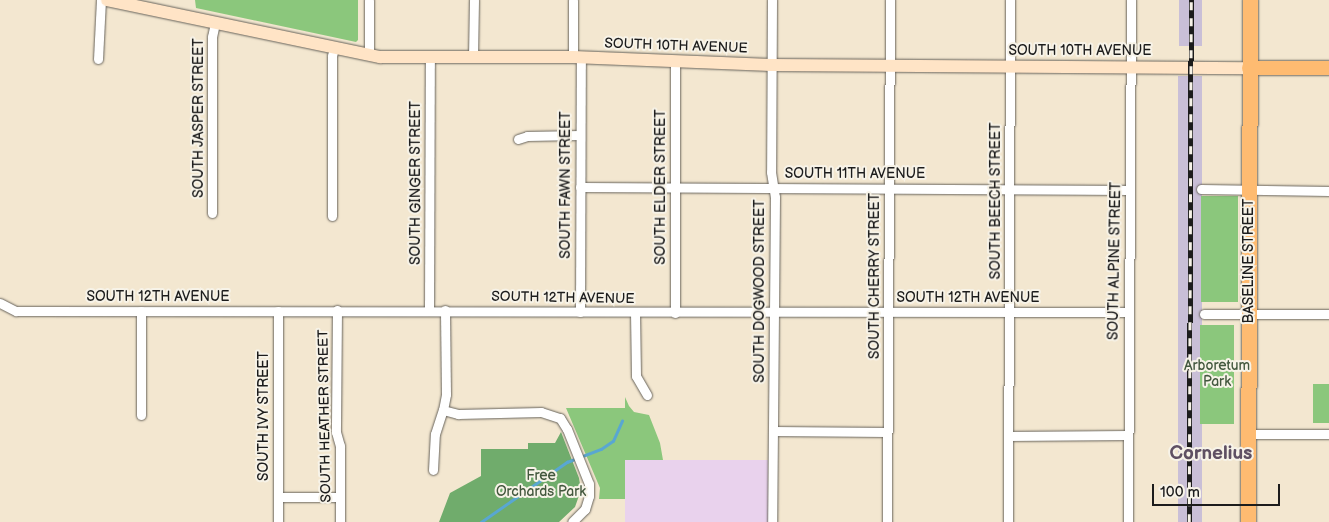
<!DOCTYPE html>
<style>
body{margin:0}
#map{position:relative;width:1329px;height:522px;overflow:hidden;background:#f3e7d0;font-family:"Balsamiq Sans",sans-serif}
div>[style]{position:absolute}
.built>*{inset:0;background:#e9d2ed;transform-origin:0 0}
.industrial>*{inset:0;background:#c9bfd7;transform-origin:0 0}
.green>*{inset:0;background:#8bc77c;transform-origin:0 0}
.forest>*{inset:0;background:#70ac6c}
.stream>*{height:2.5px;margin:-1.25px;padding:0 1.25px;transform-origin:1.25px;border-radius:1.25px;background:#59a7d2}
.roads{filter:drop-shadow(0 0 1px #67635b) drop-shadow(0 0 1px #67635b)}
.minor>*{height:9px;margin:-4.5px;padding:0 4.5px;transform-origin:4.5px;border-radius:4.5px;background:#fff}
.secondary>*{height:12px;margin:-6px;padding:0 6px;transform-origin:6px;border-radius:6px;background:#ffe4c6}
.primary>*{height:14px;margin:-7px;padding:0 7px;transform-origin:7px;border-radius:7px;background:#febb71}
.trunk>*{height:15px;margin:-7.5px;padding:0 7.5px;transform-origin:7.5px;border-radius:7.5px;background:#febb71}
.rail>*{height:4.5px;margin-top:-2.25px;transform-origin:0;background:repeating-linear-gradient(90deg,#f7f3e8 0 8px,#1c1c1c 0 16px);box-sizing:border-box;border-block:1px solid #1c1c1c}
span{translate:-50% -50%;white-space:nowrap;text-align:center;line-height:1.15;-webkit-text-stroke:4px #f7f3e8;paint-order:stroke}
.street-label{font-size:14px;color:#1c1c1c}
.park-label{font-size:14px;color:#43583e}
.district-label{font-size:19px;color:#5f5063;font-weight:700}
.scale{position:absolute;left:1152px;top:484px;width:128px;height:22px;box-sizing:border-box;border:2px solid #1c1c1c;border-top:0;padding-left:6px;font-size:15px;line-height:18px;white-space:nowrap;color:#1c1c1c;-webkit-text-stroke:4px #f7f3e8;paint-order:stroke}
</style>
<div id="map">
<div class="built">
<div style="left:625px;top:460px;width:143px;height:62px"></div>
</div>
<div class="industrial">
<div style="left:1179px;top:0;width:23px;height:46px"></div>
<div style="left:1178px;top:76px;width:24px;height:446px"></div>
</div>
<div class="green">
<div style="clip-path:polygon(195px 0,358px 0,358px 40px,356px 42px,196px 8px)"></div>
<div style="left:1201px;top:196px;width:37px;height:106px"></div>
<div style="left:1200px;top:325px;width:34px;height:99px"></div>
<div style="left:1313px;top:384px;width:16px;height:39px"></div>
<div style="clip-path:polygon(625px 397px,629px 406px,634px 412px,649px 415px,660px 443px,663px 460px,625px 460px,625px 499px,599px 499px,600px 488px,566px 408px,625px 408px)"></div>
</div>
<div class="forest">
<div style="clip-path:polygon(561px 432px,579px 478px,581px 490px,575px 507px,559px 522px,439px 522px,450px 493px,481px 476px,481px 449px,528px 449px,528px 443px,555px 443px)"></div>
</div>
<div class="stream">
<div style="left:481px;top:522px;width:105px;rotate:-34.9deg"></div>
<div style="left:567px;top:462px;width:36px;rotate:-21deg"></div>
<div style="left:601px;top:449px;width:14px;rotate:-34deg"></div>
<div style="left:613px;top:441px;width:22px;rotate:-66deg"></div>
</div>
<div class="roads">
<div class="minor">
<div style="left:369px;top:0;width:55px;rotate:90deg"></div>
<div style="left:772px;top:0;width:172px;rotate:90.3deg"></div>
<div style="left:771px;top:172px;width:25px;rotate:81deg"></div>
<div style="left:775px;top:197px;width:325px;rotate:90.5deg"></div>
<div style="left:473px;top:57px;width:57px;rotate:-89deg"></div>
<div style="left:573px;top:57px;width:57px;rotate:-90deg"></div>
<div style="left:98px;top:59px;width:59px;rotate:-87.1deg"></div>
<div style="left:518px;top:139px;width:9px;rotate:-18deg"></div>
<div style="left:527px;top:136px;width:52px;rotate:-1.1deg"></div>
<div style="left:580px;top:187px;width:550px;rotate:0.31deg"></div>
<div style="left:1201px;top:189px;width:128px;rotate:0.9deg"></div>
<div style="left:212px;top:213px;width:176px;rotate:-90deg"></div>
<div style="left:212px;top:37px;width:14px;rotate:-78deg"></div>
<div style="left:332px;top:216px;width:160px;rotate:-90deg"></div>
<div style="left:332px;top:56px;width:8px;rotate:-76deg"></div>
<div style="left:0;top:303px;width:18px;rotate:27deg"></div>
<div style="left:16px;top:311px;width:16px"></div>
<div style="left:32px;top:311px;width:1096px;rotate:0.05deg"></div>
<div style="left:337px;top:310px;width:122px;rotate:90.5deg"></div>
<div style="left:336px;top:432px;width:15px;rotate:74deg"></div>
<div style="left:340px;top:446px;width:76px;rotate:90deg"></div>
<div style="left:429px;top:310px;width:253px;rotate:-89.8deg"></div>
<div style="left:580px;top:312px;width:255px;rotate:-89.8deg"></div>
<div style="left:635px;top:312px;width:64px;rotate:89.1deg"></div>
<div style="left:636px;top:376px;width:22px;rotate:60deg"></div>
<div style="left:675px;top:313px;width:252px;rotate:-90deg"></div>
<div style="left:1204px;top:314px;width:125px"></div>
<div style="left:443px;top:410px;width:16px;rotate:15deg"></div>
<div style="left:458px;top:414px;width:83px;rotate:-1.4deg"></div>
<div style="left:541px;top:412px;width:20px;rotate:18deg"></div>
<div style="left:560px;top:418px;width:13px;rotate:58deg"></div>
<div style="left:567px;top:429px;width:59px;rotate:68.2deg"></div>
<div style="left:589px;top:484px;width:12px;rotate:90deg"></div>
<div style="left:589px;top:496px;width:14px;rotate:107deg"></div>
<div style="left:585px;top:509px;width:18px;rotate:135deg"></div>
<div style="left:141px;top:415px;width:104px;rotate:-90deg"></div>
<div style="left:773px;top:431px;width:114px;rotate:0.5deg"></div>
<div style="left:1248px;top:434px;width:81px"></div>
<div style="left:1008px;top:436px;width:120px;rotate:-0.5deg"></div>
<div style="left:433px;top:470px;width:36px;rotate:-87deg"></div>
<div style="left:435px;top:434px;width:25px;rotate:-72deg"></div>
<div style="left:443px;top:410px;width:16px;rotate:-79deg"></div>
<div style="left:446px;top:394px;width:84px;rotate:-90.7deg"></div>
<div style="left:278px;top:497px;width:62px"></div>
<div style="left:278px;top:522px;width:211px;rotate:-90deg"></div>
<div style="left:887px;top:522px;width:522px;rotate:-89.67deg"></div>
<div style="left:1008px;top:522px;width:522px;rotate:-89.78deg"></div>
<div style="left:1128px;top:522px;width:522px;rotate:-89.67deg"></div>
</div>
<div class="secondary">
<div style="left:107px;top:0;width:279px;rotate:11.8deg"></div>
<div style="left:380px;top:57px;width:193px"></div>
<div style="left:573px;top:57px;width:198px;rotate:2.3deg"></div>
<div style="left:771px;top:65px;width:478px;rotate:0.4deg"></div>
</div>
<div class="primary">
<div style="left:1249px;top:68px;width:80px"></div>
</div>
<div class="trunk">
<div style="left:1248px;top:522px;width:522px;rotate:-89.78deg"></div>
</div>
</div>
<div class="rail">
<div style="left:1189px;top:522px;width:522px;rotate:-89.78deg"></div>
</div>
<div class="street-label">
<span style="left:676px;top:46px;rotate:2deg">SOUTH 10TH AVENUE</span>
<span style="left:1080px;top:51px">SOUTH 10TH AVENUE</span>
<span style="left:199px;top:118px;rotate:-90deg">SOUTH JASPER STREET</span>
<span style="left:855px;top:174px">SOUTH 11TH AVENUE</span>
<span style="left:416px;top:183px;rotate:-90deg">SOUTH GINGER STREET</span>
<span style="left:566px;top:185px;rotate:-90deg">SOUTH FAWN STREET</span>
<span style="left:661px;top:187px;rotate:-90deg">SOUTH ELDER STREET</span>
<span style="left:996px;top:201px;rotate:-90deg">SOUTH BEECH STREET</span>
<span style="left:1115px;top:261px;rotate:-89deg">SOUTH ALPINE STREET</span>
<span style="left:1249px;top:261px;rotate:-90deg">BASELINE STREET</span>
<span style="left:875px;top:276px;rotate:-90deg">SOUTH CHERRY STREET</span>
<span style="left:760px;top:291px;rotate:-90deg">SOUTH DOGWOOD STREET</span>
<span style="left:158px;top:297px">SOUTH 12TH AVENUE</span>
<span style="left:563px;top:298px;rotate:1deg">SOUTH 12TH AVENUE</span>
<span style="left:968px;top:298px">SOUTH 12TH AVENUE</span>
<span style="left:264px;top:416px;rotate:-90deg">SOUTH IVY STREET</span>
<span style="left:325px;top:416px;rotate:-91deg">SOUTH HEATHER STREET</span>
</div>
<div class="park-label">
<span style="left:1217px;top:374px">Arboretum<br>Park</span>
<span style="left:541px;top:484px">Free<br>Orchards Park</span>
</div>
<div class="district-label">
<span style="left:1211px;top:454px">Cornelius</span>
</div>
<div class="scale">100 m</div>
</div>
